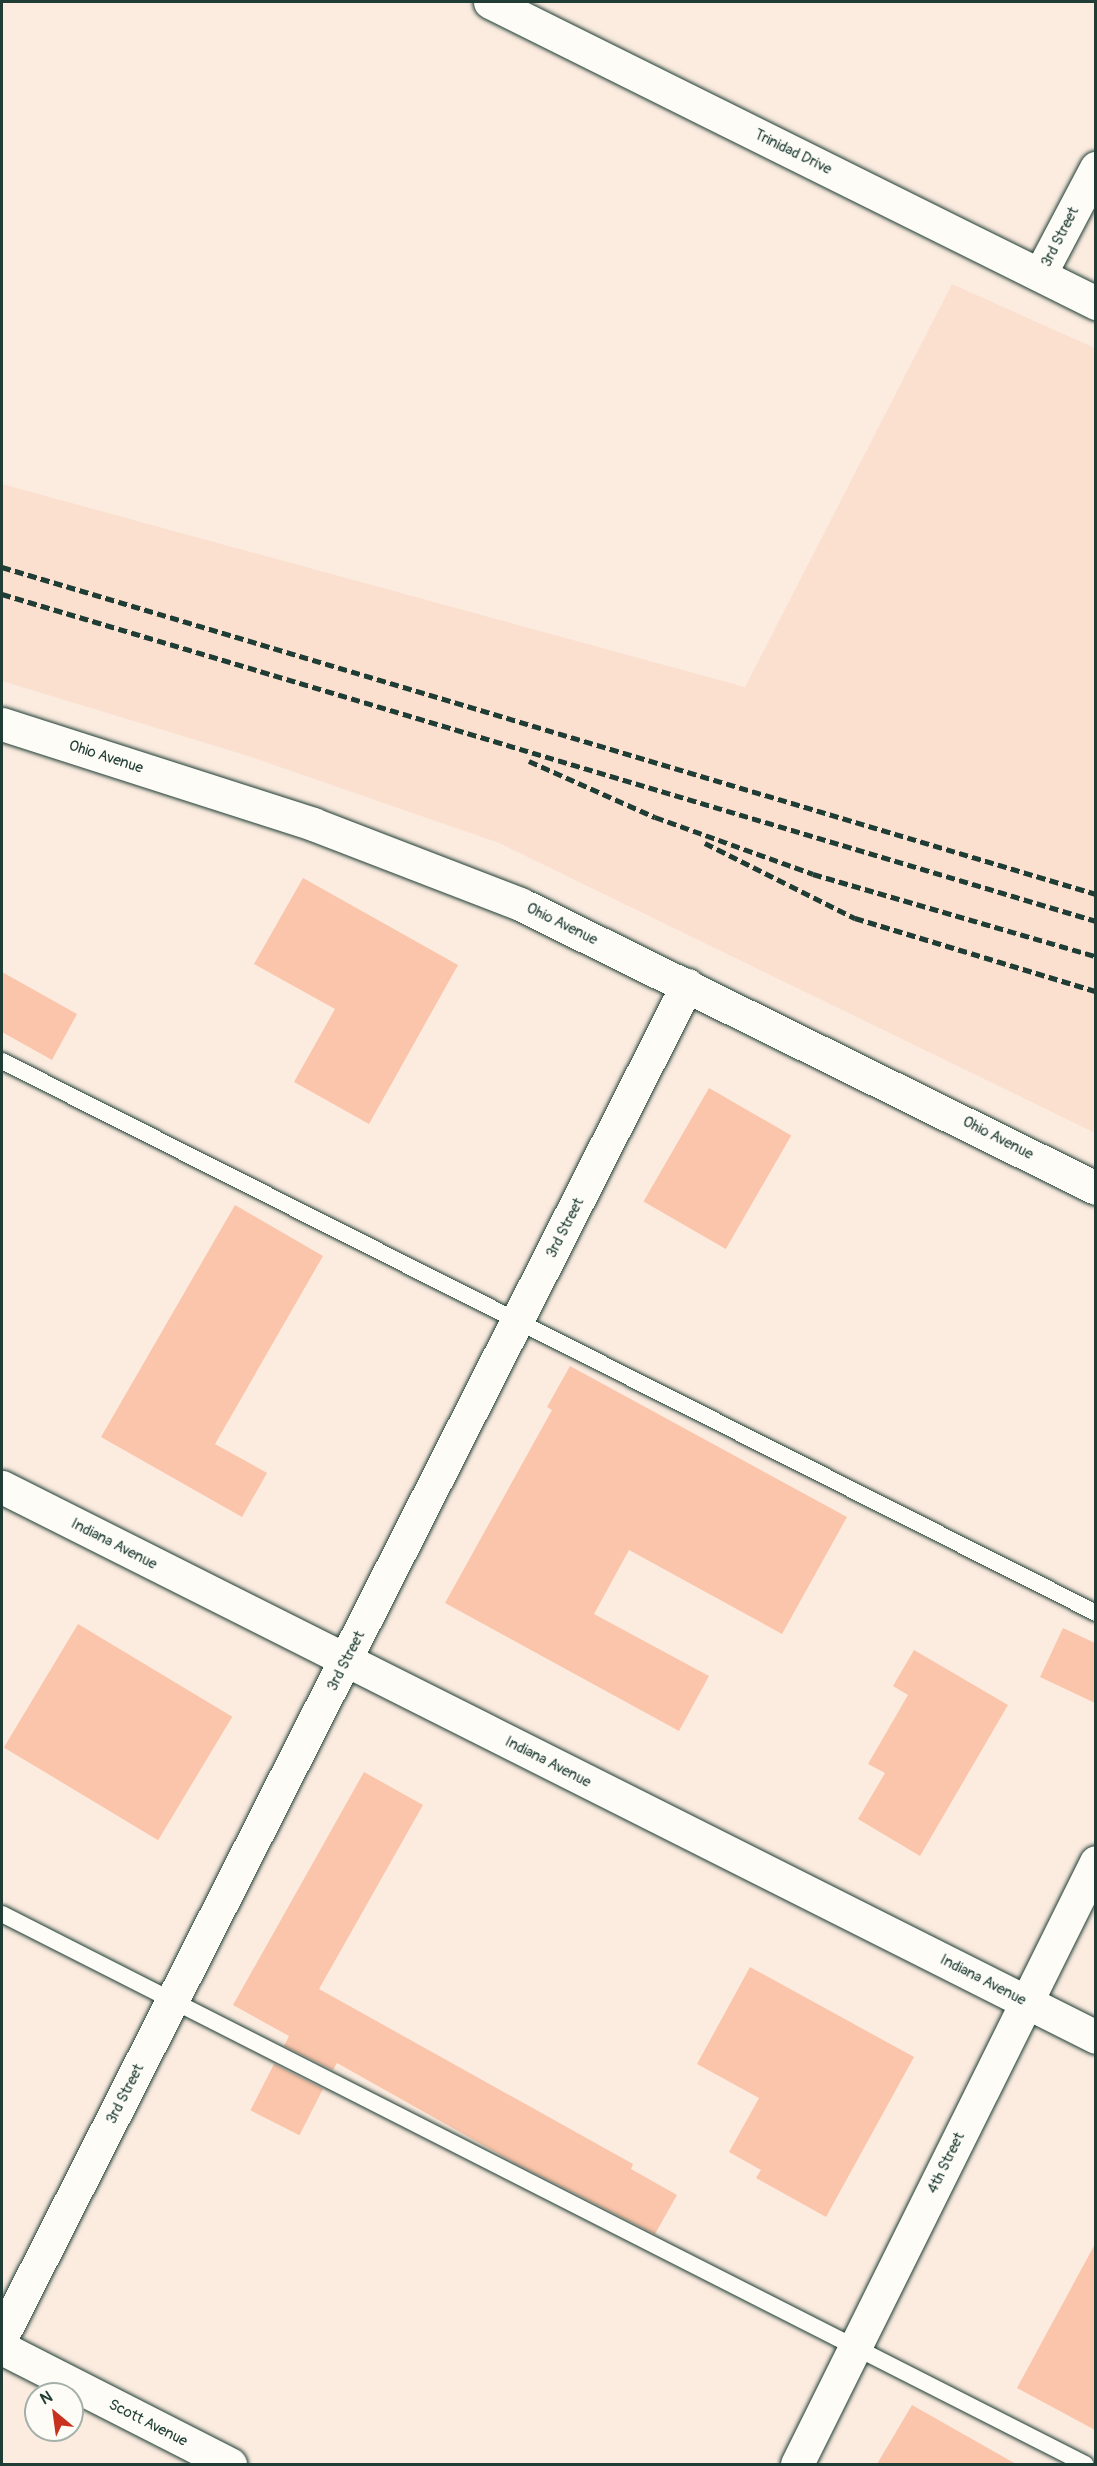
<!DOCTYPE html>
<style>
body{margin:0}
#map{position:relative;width:1097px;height:2466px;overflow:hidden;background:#fcece0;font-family:Pangolin,sans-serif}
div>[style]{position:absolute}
.built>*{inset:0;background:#fbe0d0}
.building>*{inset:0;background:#fac5ab;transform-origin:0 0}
.roads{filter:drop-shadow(0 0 2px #1f3d34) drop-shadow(0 0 2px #1f3d34)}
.lane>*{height:16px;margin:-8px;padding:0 8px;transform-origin:8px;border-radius:8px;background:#fdfcf7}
.street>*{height:33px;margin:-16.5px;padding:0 16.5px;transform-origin:16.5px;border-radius:16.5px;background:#fdfcf7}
.secondary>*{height:33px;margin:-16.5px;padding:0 16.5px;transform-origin:16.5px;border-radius:16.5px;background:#fdfcf7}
.rail>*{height:4.5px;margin-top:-2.25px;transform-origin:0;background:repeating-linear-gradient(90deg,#1f3d34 0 9px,transparent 0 13.5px)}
span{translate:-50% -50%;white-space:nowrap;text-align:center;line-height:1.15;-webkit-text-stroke:4.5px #fdfcf7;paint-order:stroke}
.street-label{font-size:15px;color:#1f3d34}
.frame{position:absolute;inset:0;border:3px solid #1f3d34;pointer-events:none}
.north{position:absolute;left:24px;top:2382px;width:60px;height:60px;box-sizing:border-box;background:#fdfcf7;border:2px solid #a4b0a9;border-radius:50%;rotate:331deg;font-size:16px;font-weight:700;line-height:24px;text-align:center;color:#1f3d34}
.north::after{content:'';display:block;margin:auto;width:21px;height:27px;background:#c8321e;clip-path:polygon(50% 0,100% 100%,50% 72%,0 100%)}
</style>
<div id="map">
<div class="built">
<div style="clip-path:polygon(952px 284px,1095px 348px,1095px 1133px,499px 843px,245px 755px,2px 681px,2px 484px,745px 687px)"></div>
</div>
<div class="building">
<div style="clip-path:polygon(303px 878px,458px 965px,369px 1124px,294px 1082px,335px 1009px,254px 964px)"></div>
<div style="clip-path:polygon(2px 972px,77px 1014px,52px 1060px,2px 1032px)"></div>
<div style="left:709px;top:1088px;width:95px;height:131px;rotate:30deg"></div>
<div style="clip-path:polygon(235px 1205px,323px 1256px,215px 1444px,267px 1473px,242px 1517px,101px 1437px)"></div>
<div style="clip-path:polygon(570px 1366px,847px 1517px,782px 1634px,629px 1550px,594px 1614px,709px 1676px,679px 1731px,445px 1603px,552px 1410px,547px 1407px)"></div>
<div style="left:78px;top:1624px;width:180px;height:144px;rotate:31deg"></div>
<div style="clip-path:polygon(1063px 1628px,1095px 1643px,1095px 1703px,1040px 1677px)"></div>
<div style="clip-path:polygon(914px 1650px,1008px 1705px,920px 1856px,858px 1819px,885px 1773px,868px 1764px,908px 1695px,893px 1686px)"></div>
<div style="clip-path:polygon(364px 1772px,423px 1805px,319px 1989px,633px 2164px,631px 2169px,677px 2195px,655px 2234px,515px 2163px,337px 2063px,333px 2070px,284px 2046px,289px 2036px,233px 2005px)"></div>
<div style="clip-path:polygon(750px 1967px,914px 2057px,826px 2217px,756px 2178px,761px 2170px,729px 2152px,759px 2098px,697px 2064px)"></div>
<div style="left:274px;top:2064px;width:55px;height:52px;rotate:27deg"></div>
<div style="clip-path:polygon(1095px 2244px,1095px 2430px,1017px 2388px)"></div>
<div style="clip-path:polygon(912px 2405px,1016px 2464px,877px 2464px)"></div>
</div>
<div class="roads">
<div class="lane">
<div style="left:2px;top:1061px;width:1225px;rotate:26.77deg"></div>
<div style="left:2px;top:1914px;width:1215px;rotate:26.92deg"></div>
</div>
<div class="street">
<div style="left:490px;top:2px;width:677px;rotate:26.41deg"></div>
<div style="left:1040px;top:274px;width:120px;rotate:-62.2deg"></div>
<div style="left:2px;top:724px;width:327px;rotate:17.8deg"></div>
<div style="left:313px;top:824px;width:222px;rotate:21.1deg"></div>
<div style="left:520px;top:904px;width:642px;rotate:26.25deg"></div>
<div style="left:2px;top:1487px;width:1224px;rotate:26.69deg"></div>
<div style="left:2px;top:2336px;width:1515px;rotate:-63.11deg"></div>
<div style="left:797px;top:2464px;width:672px;rotate:-63.59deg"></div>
</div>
<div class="secondary">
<div style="left:2px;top:2348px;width:256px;rotate:27deg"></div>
</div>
</div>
<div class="rail">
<div style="left:2px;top:567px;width:1142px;rotate:16.64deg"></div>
<div style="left:2px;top:594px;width:1142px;rotate:16.64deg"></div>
<div style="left:529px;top:761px;width:138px;rotate:24deg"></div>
<div style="left:655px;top:817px;width:168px;rotate:19.8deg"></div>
<div style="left:813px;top:874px;width:295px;rotate:16.2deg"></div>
<div style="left:705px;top:843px;width:168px;rotate:26.6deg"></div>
<div style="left:855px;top:918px;width:252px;rotate:16.9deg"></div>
</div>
<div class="street-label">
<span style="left:793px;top:152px;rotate:26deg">Trinidad Drive</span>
<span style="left:1060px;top:237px;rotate:-63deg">3rd Street</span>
<span style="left:106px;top:757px;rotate:18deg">Ohio Avenue</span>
<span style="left:562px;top:924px;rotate:26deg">Ohio Avenue</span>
<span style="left:998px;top:1138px;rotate:27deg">Ohio Avenue</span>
<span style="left:565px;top:1228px;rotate:-63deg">3rd Street</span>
<span style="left:114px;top:1544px;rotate:27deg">Indiana Avenue</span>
<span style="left:346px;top:1661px;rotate:-63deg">3rd Street</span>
<span style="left:548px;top:1762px;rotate:27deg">Indiana Avenue</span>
<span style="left:983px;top:1980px;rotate:27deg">Indiana Avenue</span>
<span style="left:125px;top:2094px;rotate:-63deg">3rd Street</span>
<span style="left:946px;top:2163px;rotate:-64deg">4th Street</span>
<span style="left:148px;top:2423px;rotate:27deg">Scott Avenue</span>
</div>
<div class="frame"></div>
<div class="north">N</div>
</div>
